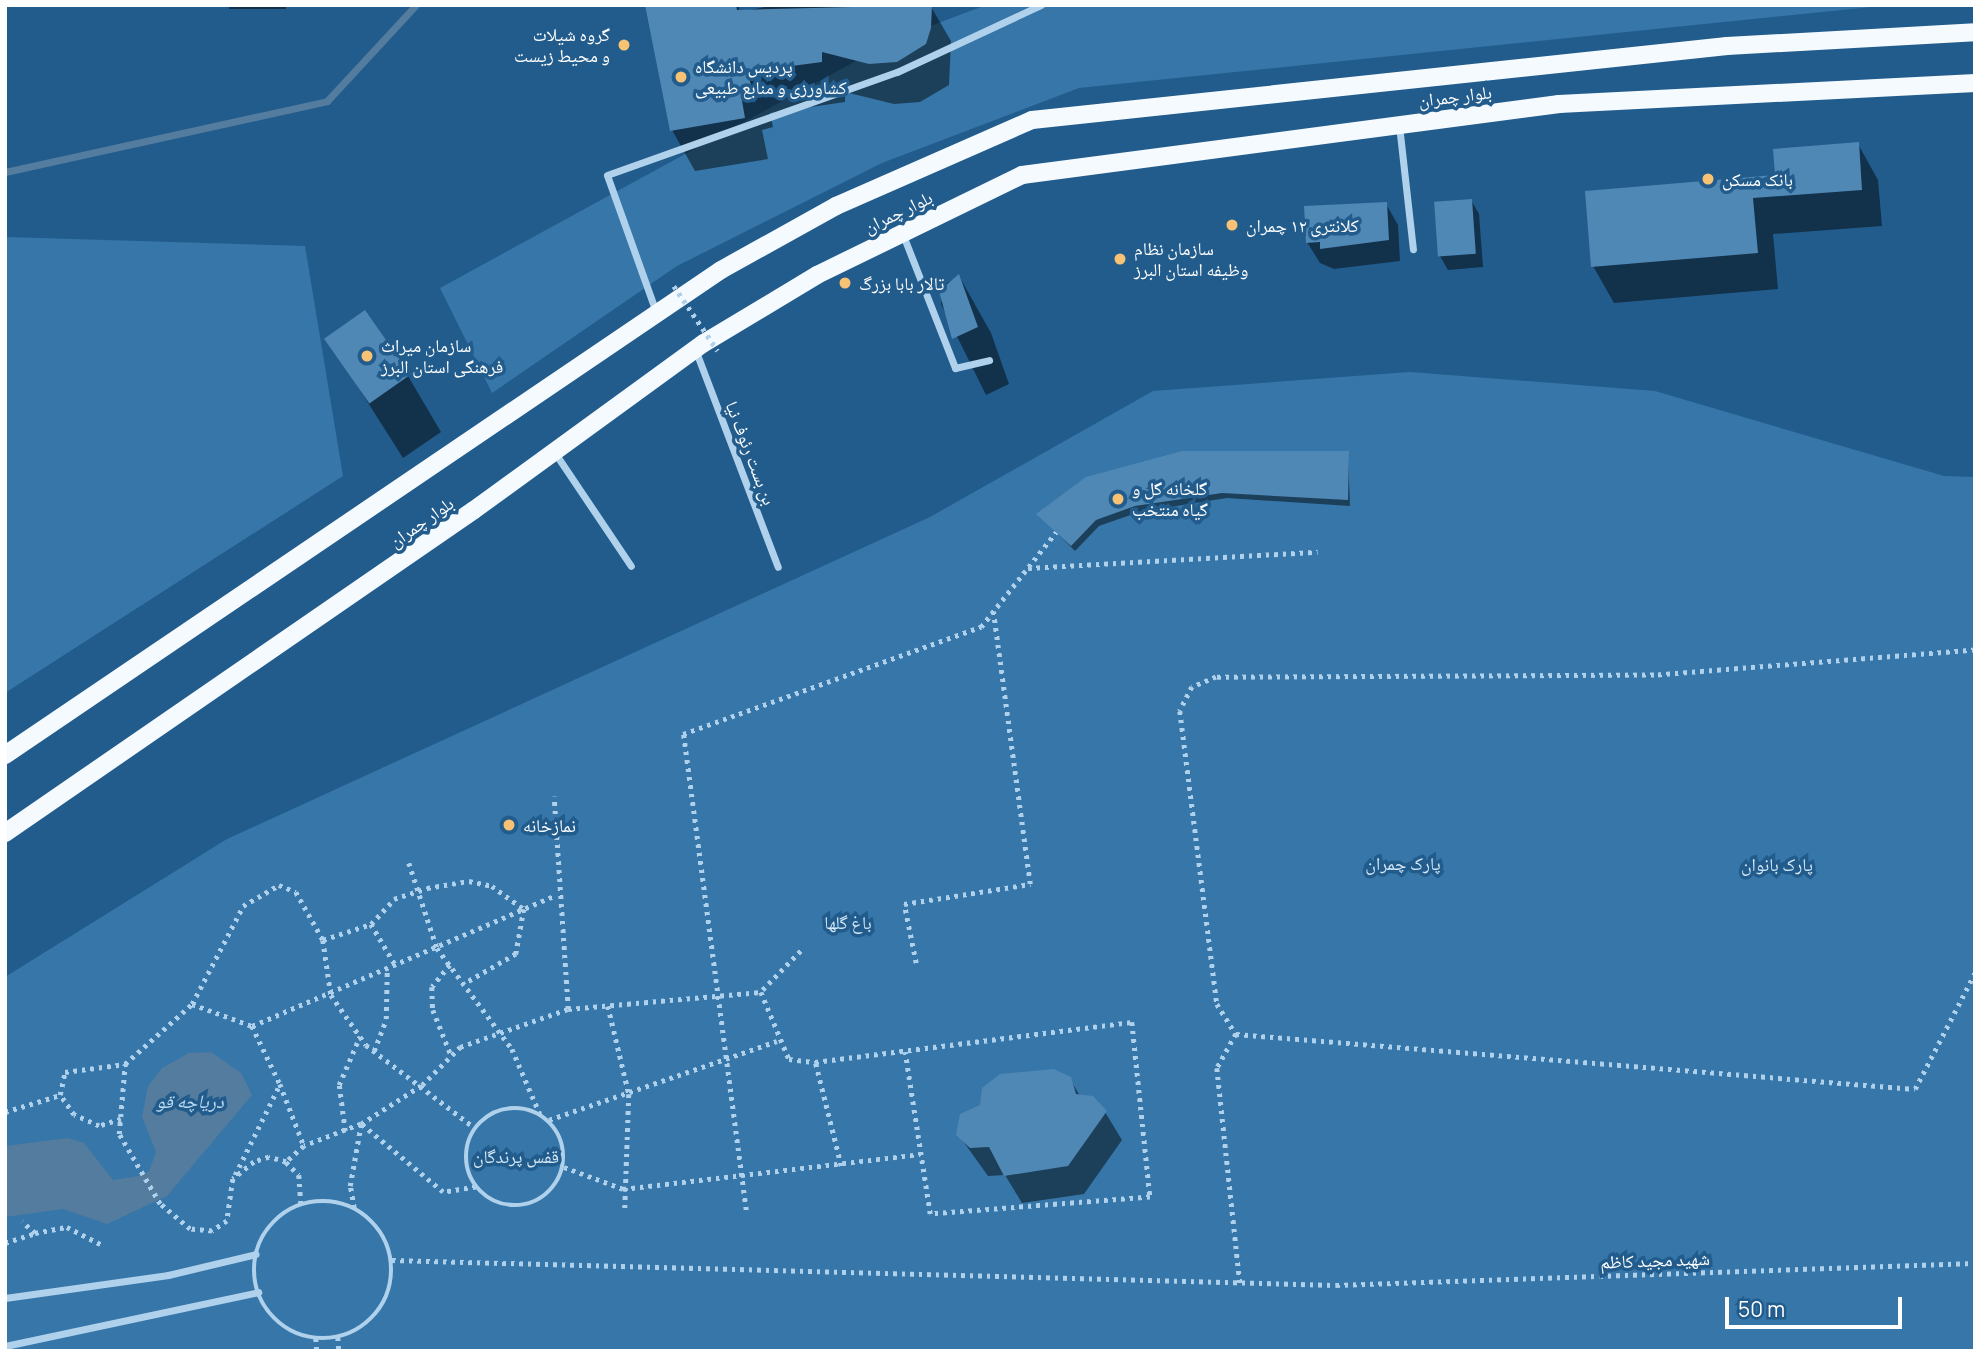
<!DOCTYPE html>
<meta charset="utf-8">
<style>
body{margin:0}
#map{position:relative;width:1980px;height:1356px;overflow:hidden;background:#225c8c;font-family:Manrope,"Noto Naskh Arabic",sans-serif}
div>[style]{position:absolute}
.green>*{inset:0;background:#3676a9}
.water>*{inset:0;background:#547c9e}
.shadow>*{inset:0;background:#0007;transform-origin:0 0}
.stream>*{height:7px;margin:-3.5px;padding:0 3.5px;transform-origin:3.5px;border-radius:3.5px;background:#547c9e}
.building>*{inset:0;background:#4f87b5;transform-origin:0 0}
.path>*{height:4.5px;margin-top:-2.25px;transform-origin:0;background:repeating-linear-gradient(90deg,#b0d1eb 0 3.5px,transparent 0 8.5px)}
.path>.ring{margin:-2.25px;padding:0;box-sizing:content-box;background:none;border:4.5px solid #b0d1eb;border-radius:50%}
.street>*{height:7px;margin:-3.5px;padding:0 3.5px;transform-origin:3.5px;border-radius:3.5px;background:#b0d1eb}
.primary>*{height:18px;margin:-9px;padding:0 9px;transform-origin:9px;border-radius:9px;background:#f5fafe}
.path-bridge>*{height:4.5px;margin-top:-2.25px;transform-origin:0;background:repeating-linear-gradient(90deg,#b0d1eb 0 3.5px,transparent 0 8.5px)}
.dots>*{width:19px;height:19px;translate:-50% -50%;box-sizing:border-box;border:4px solid #225c8c;border-radius:50%}
span{translate:-50% -50%;white-space:nowrap;text-align:center;line-height:1.15;-webkit-text-stroke:7px #225c8c;paint-order:stroke}
.poi-label{font-size:18px;color:#fff}
.right{translate:-100% -50%;text-align:right}
.left{translate:0 -50%;text-align:left}
.street-label{font-size:18px;color:#fff}
.park-label{font-size:18px;color:#d5e9f8}
.water-label{font-size:19px;color:#bcdbf2;font-style:italic}
.frame{position:absolute;inset:0;border:7px solid #fff;pointer-events:none}
.scale{position:absolute;left:1725px;top:1297px;width:177px;height:32px;box-sizing:border-box;border:4px solid #fff;border-top:0;padding-left:9px;font-size:21px;line-height:24px;white-space:nowrap;color:#fff;-webkit-text-stroke:5px #225c8c;paint-order:stroke}
</style>
<div id="map">
<div class="green">
<div style="clip-path:polygon(986px 5px,1891px 5px,1079px 88px,882px 163px,677px 266px,492px 393px,440px 288px,896px 39px)"></div>
<div style="clip-path:polygon(5px 237px,305px 246px,343px 476px,5px 693px)"></div>
<div style="clip-path:polygon(1410px 372px,1655px 391px,1944px 476px,1975px 477px,1975px 1351px,5px 1351px,5px 977px,227px 839px,930px 517px,1153px 391px)"></div>
</div>
<div class="water">
<div style="clip-path:polygon(211px 1052px,241px 1073px,252px 1095px,167px 1196px,107px 1224px,63px 1209px,5px 1217px,5px 1146px,68px 1138px,84px 1143px,113px 1180px,139px 1176px,149px 1171px,156px 1152px,142px 1117px,148px 1086px,162px 1068px,189px 1053px)"></div>
</div>
<div class="shadow">
<div style="left:229px;top:5px;width:57px;height:4px"></div>
<div style="clip-path:polygon(647px 5px,738px 5px,740px 12px,775px 5px,930px 5px,951px 41px,949px 85px,920px 102px,894px 104px,845px 92px,845px 102px,770px 113px,773px 127px,762px 130px,768px 159px,695px 171px,672px 130px)"></div>
<div style="clip-path:polygon(1858px 144px,1878px 180px,1882px 226px,1773px 234px,1778px 289px,1614px 303px,1593px 266px)"></div>
<div style="clip-path:polygon(1471px 200px,1479px 214px,1483px 267px,1448px 270px,1440px 256px)"></div>
<div style="clip-path:polygon(1386px 204px,1398px 225px,1400px 261px,1334px 269px,1320px 263px,1307px 242px)"></div>
<div style="clip-path:polygon(959px 276px,991px 333px,1009px 384px,986px 395px,941px 304px,944px 285px)"></div>
<div style="clip-path:polygon(327px 338px,408px 376px,441px 432px,403px 458px)"></div>
<div style="clip-path:polygon(1182px 452px,1348px 453px,1350px 506px,1227px 498px,1139px 512px,1099px 526px,1075px 551px,1039px 515px,1086px 479px)"></div>
<div style="clip-path:polygon(1070px 1079px,1080px 1096px,1105px 1112px,1122px 1140px,1084px 1194px,1022px 1203px,1005px 1175px,988px 1176px,958px 1134px)"></div>
</div>
<div class="stream">
<div style="left:5px;top:172px;width:330px;rotate:-12.4deg"></div>
<div style="left:327px;top:101px;width:131px;rotate:-47.2deg"></div>
</div>
<div class="building">
<div style="clip-path:polygon(645px 5px,736px 5px,737px 10px,932px 5px,931px 28px,926px 44px,897px 62px,869px 64px,822px 52px,822px 62px,748px 72px,751px 86px,740px 89px,745px 118px,670px 131px)"></div>
<div style="clip-path:polygon(1859px 142px,1862px 190px,1753px 198px,1758px 253px,1591px 267px,1585px 191px,1775px 175px,1773px 149px)"></div>
<div style="left:1472px;top:199px;width:55px;height:38px;rotate:86deg"></div>
<div style="clip-path:polygon(1387px 202px,1389px 240px,1320px 249px,1320px 242px,1306px 243px,1304px 206px)"></div>
<div style="clip-path:polygon(959px 274px,978px 327px,952px 339px,939px 291px)"></div>
<div style="left:365px;top:310px;width:79px;height:50px;rotate:55deg"></div>
<div style="clip-path:polygon(1182px 451px,1349px 451px,1348px 500px,1222px 493px,1135px 506px,1096px 520px,1071px 546px,1036px 514px,1086px 477px)"></div>
<div style="clip-path:polygon(1054px 1069px,1071px 1077px,1076px 1094px,1093px 1096px,1107px 1111px,1068px 1166px,1004px 1176px,989px 1147px,970px 1148px,956px 1135px,960px 1114px,980px 1105px,982px 1088px,1000px 1074px)"></div>
</div>
<div class="path">
<div style="left:1028px;top:568px;width:290px;rotate:-3.2deg"></div>
<div style="left:1975px;top:650px;width:322px;rotate:175.5deg"></div>
<div style="left:1654px;top:675px;width:438px;rotate:179.7deg"></div>
<div style="left:1216px;top:677px;width:26px;rotate:157deg"></div>
<div style="left:1192px;top:687px;width:27px;rotate:117deg"></div>
<div style="left:1180px;top:711px;width:295px;rotate:82.8deg"></div>
<div style="left:1217px;top:1004px;width:36px;rotate:58deg"></div>
<div style="left:1236px;top:1034px;width:681px;rotate:4.63deg"></div>
<div style="left:1915px;top:1089px;width:131px;rotate:-62.7deg"></div>
<div style="left:409px;top:863px;width:89px;rotate:71.8deg"></div>
<div style="left:437px;top:948px;width:126px;rotate:53.4deg"></div>
<div style="left:512px;top:1049px;width:71px;rotate:66.7deg"></div>
<div style="left:371px;top:924px;width:49px;rotate:59.2deg"></div>
<div style="left:323px;top:940px;width:51px;rotate:-18.4deg"></div>
<div style="left:371px;top:924px;width:34px;rotate:-47deg"></div>
<div style="left:394px;top:899px;width:35px;rotate:-18deg"></div>
<div style="left:427px;top:888px;width:43px;rotate:-9.5deg"></div>
<div style="left:469px;top:881px;width:24px;rotate:12deg"></div>
<div style="left:492px;top:886px;width:39px;rotate:36deg"></div>
<div style="left:524px;top:909px;width:46px;rotate:100.1deg"></div>
<div style="left:516px;top:954px;width:60px;rotate:150deg"></div>
<div style="left:801px;top:951px;width:57px;rotate:134.3deg"></div>
<div style="left:761px;top:992px;width:73px;rotate:67.3deg"></div>
<div style="left:789px;top:1059px;width:26px;rotate:7deg"></div>
<div style="left:916px;top:963px;width:60px;rotate:-101.5deg"></div>
<div style="left:904px;top:904px;width:128px;rotate:-9deg"></div>
<div style="left:1030px;top:884px;width:275px;rotate:-97.7deg"></div>
<div style="left:450px;top:965px;width:28px;rotate:129deg"></div>
<div style="left:432px;top:987px;width:23px;rotate:88deg"></div>
<div style="left:433px;top:1010px;width:48px;rotate:68.2deg"></div>
<div style="left:192px;top:1004px;width:110px;rotate:-62.5deg"></div>
<div style="left:243px;top:906px;width:42px;rotate:-30.3deg"></div>
<div style="left:279px;top:885px;width:18px;rotate:22deg"></div>
<div style="left:296px;top:892px;width:55px;rotate:60.6deg"></div>
<div style="left:323px;top:940px;width:56px;rotate:81.7deg"></div>
<div style="left:331px;top:995px;width:61px;rotate:55deg"></div>
<div style="left:366px;top:1045px;width:137px;rotate:37.3deg"></div>
<div style="left:608px;top:1006px;width:90px;rotate:76.6deg"></div>
<div style="left:629px;top:1094px;width:114px;rotate:92deg"></div>
<div style="left:568px;top:1009px;width:194px;rotate:-5deg"></div>
<div style="left:252px;top:1026px;width:64px;rotate:64.2deg"></div>
<div style="left:1236px;top:1034px;width:39px;rotate:119deg"></div>
<div style="left:1217px;top:1068px;width:217px;rotate:83.9deg"></div>
<div style="left:374px;top:1051px;width:34px;rotate:-69deg"></div>
<div style="left:386px;top:1019px;width:49px;rotate:-88.8deg"></div>
<div class="ring" style="left:466px;top:1108px;width:93.5px;height:93.5px"></div>
<div style="left:5px;top:1112px;width:58px;rotate:-17.2deg"></div>
<div style="left:121px;top:1119px;width:23px;rotate:162deg"></div>
<div style="left:99px;top:1126px;width:27px;rotate:-156deg"></div>
<div style="left:74px;top:1115px;width:24px;rotate:-125deg"></div>
<div style="left:60px;top:1095px;width:24px;rotate:-78deg"></div>
<div style="left:65px;top:1072px;width:61px;rotate:-7.6deg"></div>
<div style="left:549px;top:1120px;width:241px;rotate:-19.1deg"></div>
<div style="left:345px;top:1131px;width:46px;rotate:-97.4deg"></div>
<div style="left:339px;top:1085px;width:53px;rotate:-66.8deg"></div>
<div style="left:286px;top:1162px;width:18px;rotate:45deg"></div>
<div style="left:299px;top:1175px;width:29px;rotate:86deg"></div>
<div style="left:841px;top:1166px;width:107px;rotate:-104deg"></div>
<div style="left:815px;top:1062px;width:320px;rotate:-7.2deg"></div>
<div style="left:1132px;top:1022px;width:176px;rotate:84.1deg"></div>
<div style="left:1150px;top:1197px;width:221px;rotate:175.6deg"></div>
<div style="left:930px;top:1214px;width:164px;rotate:-98.8deg"></div>
<div style="left:564px;top:1167px;width:63px;rotate:20.4deg"></div>
<div style="left:623px;top:1189px;width:299px;rotate:-6.7deg"></div>
<div style="left:235px;top:1175px;width:102px;rotate:-63.7deg"></div>
<div style="left:280px;top:1084px;width:66px;rotate:68.8deg"></div>
<div style="left:476px;top:1187px;width:33px;rotate:171deg"></div>
<div style="left:443px;top:1192px;width:107px;rotate:-140.3deg"></div>
<div style="left:361px;top:1124px;width:61px;rotate:158.9deg"></div>
<div style="left:304px;top:1146px;width:24px;rotate:138deg"></div>
<div style="left:286px;top:1162px;width:18px;rotate:-164deg"></div>
<div style="left:269px;top:1157px;width:16px;rotate:162deg"></div>
<div style="left:254px;top:1162px;width:27px;rotate:141deg"></div>
<div style="left:233px;top:1179px;width:42px;rotate:98.1deg"></div>
<div style="left:227px;top:1221px;width:18px;rotate:146deg"></div>
<div style="left:212px;top:1231px;width:22px;rotate:-175deg"></div>
<div style="left:190px;top:1229px;width:39px;rotate:-140deg"></div>
<div style="left:160px;top:1204px;width:81px;rotate:-120.4deg"></div>
<div style="left:119px;top:1134px;width:70px;rotate:-85.1deg"></div>
<div style="left:125px;top:1064px;width:90px;rotate:-41.8deg"></div>
<div style="left:192px;top:1004px;width:64px;rotate:20.1deg"></div>
<div style="left:252px;top:1026px;width:331px;rotate:-23.3deg"></div>
<div class="ring" style="left:254px;top:1201px;width:133.5px;height:133.5px"></div>
<div style="left:354px;top:1208px;width:22px;rotate:-100deg"></div>
<div style="left:350px;top:1186px;width:63px;rotate:-79.9deg"></div>
<div style="left:361px;top:1124px;width:72px;rotate:-32.6deg"></div>
<div style="left:422px;top:1085px;width:54px;rotate:-45deg"></div>
<div style="left:460px;top:1047px;width:114px;rotate:-19.4deg"></div>
<div style="left:568px;top:1009px;width:213px;rotate:-93.8deg"></div>
<div style="left:746px;top:1210px;width:480px;rotate:-97.5deg"></div>
<div style="left:683px;top:734px;width:317px;rotate:-19.8deg"></div>
<div style="left:981px;top:627px;width:121px;rotate:-51.7deg"></div>
<div style="left:35px;top:1233px;width:33px;rotate:-11deg"></div>
<div style="left:67px;top:1227px;width:38px;rotate:27deg"></div>
<div style="left:5px;top:1243px;width:32px;rotate:-18deg"></div>
<div style="left:35px;top:1233px;width:17px;rotate:-140deg"></div>
<div style="left:392px;top:1260px;width:944px;rotate:1.52deg"></div>
<div style="left:1336px;top:1285px;width:639px;rotate:-1.97deg"></div>
<div style="left:338px;top:1337px;width:14px;rotate:86deg"></div>
<div style="left:316px;top:1338px;width:13px;rotate:86deg"></div>
</div>
<div class="street">
<div style="left:1399px;top:125px;width:125px;rotate:83.6deg"></div>
<div style="left:903px;top:235px;width:143px;rotate:68.6deg"></div>
<div style="left:955px;top:368px;width:35px;rotate:-13deg"></div>
<div style="left:656px;top:312px;width:145px;rotate:-109.7deg"></div>
<div style="left:607px;top:175px;width:308px;rotate:-19.6deg"></div>
<div style="left:897px;top:72px;width:159px;rotate:-25deg"></div>
<div style="left:695px;top:349px;width:233px;rotate:69.2deg"></div>
<div style="left:555px;top:453px;width:136px;rotate:56.1deg"></div>
<div style="left:5px;top:1298px;width:165px;rotate:-8deg"></div>
<div style="left:168px;top:1275px;width:90px;rotate:-13.4deg"></div>
<div style="left:5px;top:1346px;width:259px;rotate:-12deg"></div>
</div>
<div class="primary">
<div style="left:5px;top:755px;width:865px;rotate:-34.11deg"></div>
<div style="left:721px;top:270px;width:132px;rotate:-29.1deg"></div>
<div style="left:836px;top:206px;width:214px;rotate:-23.7deg"></div>
<div style="left:1032px;top:120px;width:699px;rotate:-6.08deg"></div>
<div style="left:1727px;top:46px;width:248px;rotate:-3.2deg"></div>
<div style="left:5px;top:833px;width:569px;rotate:-34.56deg"></div>
<div style="left:474px;top:510px;width:284px;rotate:-36deg"></div>
<div style="left:704px;top:343px;width:132px;rotate:-31deg"></div>
<div style="left:817px;top:275px;width:228px;rotate:-26deg"></div>
<div style="left:1022px;top:175px;width:542px;rotate:-7.53deg"></div>
<div style="left:1559px;top:104px;width:417px;rotate:-2.9deg"></div>
</div>
<div class="path-bridge">
<div style="left:674px;top:286px;width:78px;rotate:55.9deg"></div>
</div>
<div class="dots">
<div style="left:624px;top:45px;background:#f7c273"></div>
<div style="left:681px;top:77px;background:#f7c273"></div>
<div style="left:1708px;top:179px;background:#f7c273"></div>
<div style="left:1232px;top:225px;background:#f7c273"></div>
<div style="left:1120px;top:259px;background:#f7c273"></div>
<div style="left:845px;top:283px;background:#f7c273"></div>
<div style="left:367px;top:356px;background:#f7c273"></div>
<div style="left:1118px;top:499px;background:#f7c273"></div>
<div style="left:509px;top:825px;background:#f7c273"></div>
</div>
<div class="poi-label">
<span class="right" style="left:610px;top:45px">گروه شیلات<br>و محیط زیست</span>
<span class="left" style="left:695px;top:77px">پردیس دانشگاه<br>کشاورزی و منابع طبیعی</span>
<span class="left" style="left:1722px;top:179px">بانک مسکن</span>
<span class="left" style="left:1246px;top:225px">کلانتری ۱۲ چمران</span>
<span class="left" style="left:1134px;top:259px">سازمان نظام<br>وظیفه استان البرز</span>
<span class="left" style="left:859px;top:283px">تالار بابا بزرگ</span>
<span class="left" style="left:381px;top:356px">سازمان میراث<br>فرهنگی استان البرز</span>
<span class="left" style="left:1132px;top:499px">گلخانه گل و<br>گیاه منتخب</span>
<span class="left" style="left:523px;top:825px">نمازخانه</span>
</div>
<div class="street-label">
<span style="left:1455px;top:96px;rotate:-7deg">بلوار چمران</span>
<span style="left:898px;top:212px;rotate:-26deg">بلوار چمران</span>
<span style="left:751px;top:453px;rotate:69deg">بن بست رئوف نیا</span>
<span style="left:421px;top:522px;rotate:-35deg">بلوار چمران</span>
<span style="left:1655px;top:1260px;rotate:-2deg">شهید مجید کاظم</span>
</div>
<div class="park-label">
<span style="left:1403px;top:863px">پارک چمران</span>
<span style="left:1777px;top:864px">پارک بانوان</span>
<span style="left:848px;top:922px">باغ گلها</span>
<span style="left:516px;top:1156px">قفس پرندگان</span>
</div>
<div class="water-label">
<span style="left:190px;top:1102px">دریاچه قو</span>
</div>
<div class="frame"></div>
<div class="scale">50 m</div>
</div>
